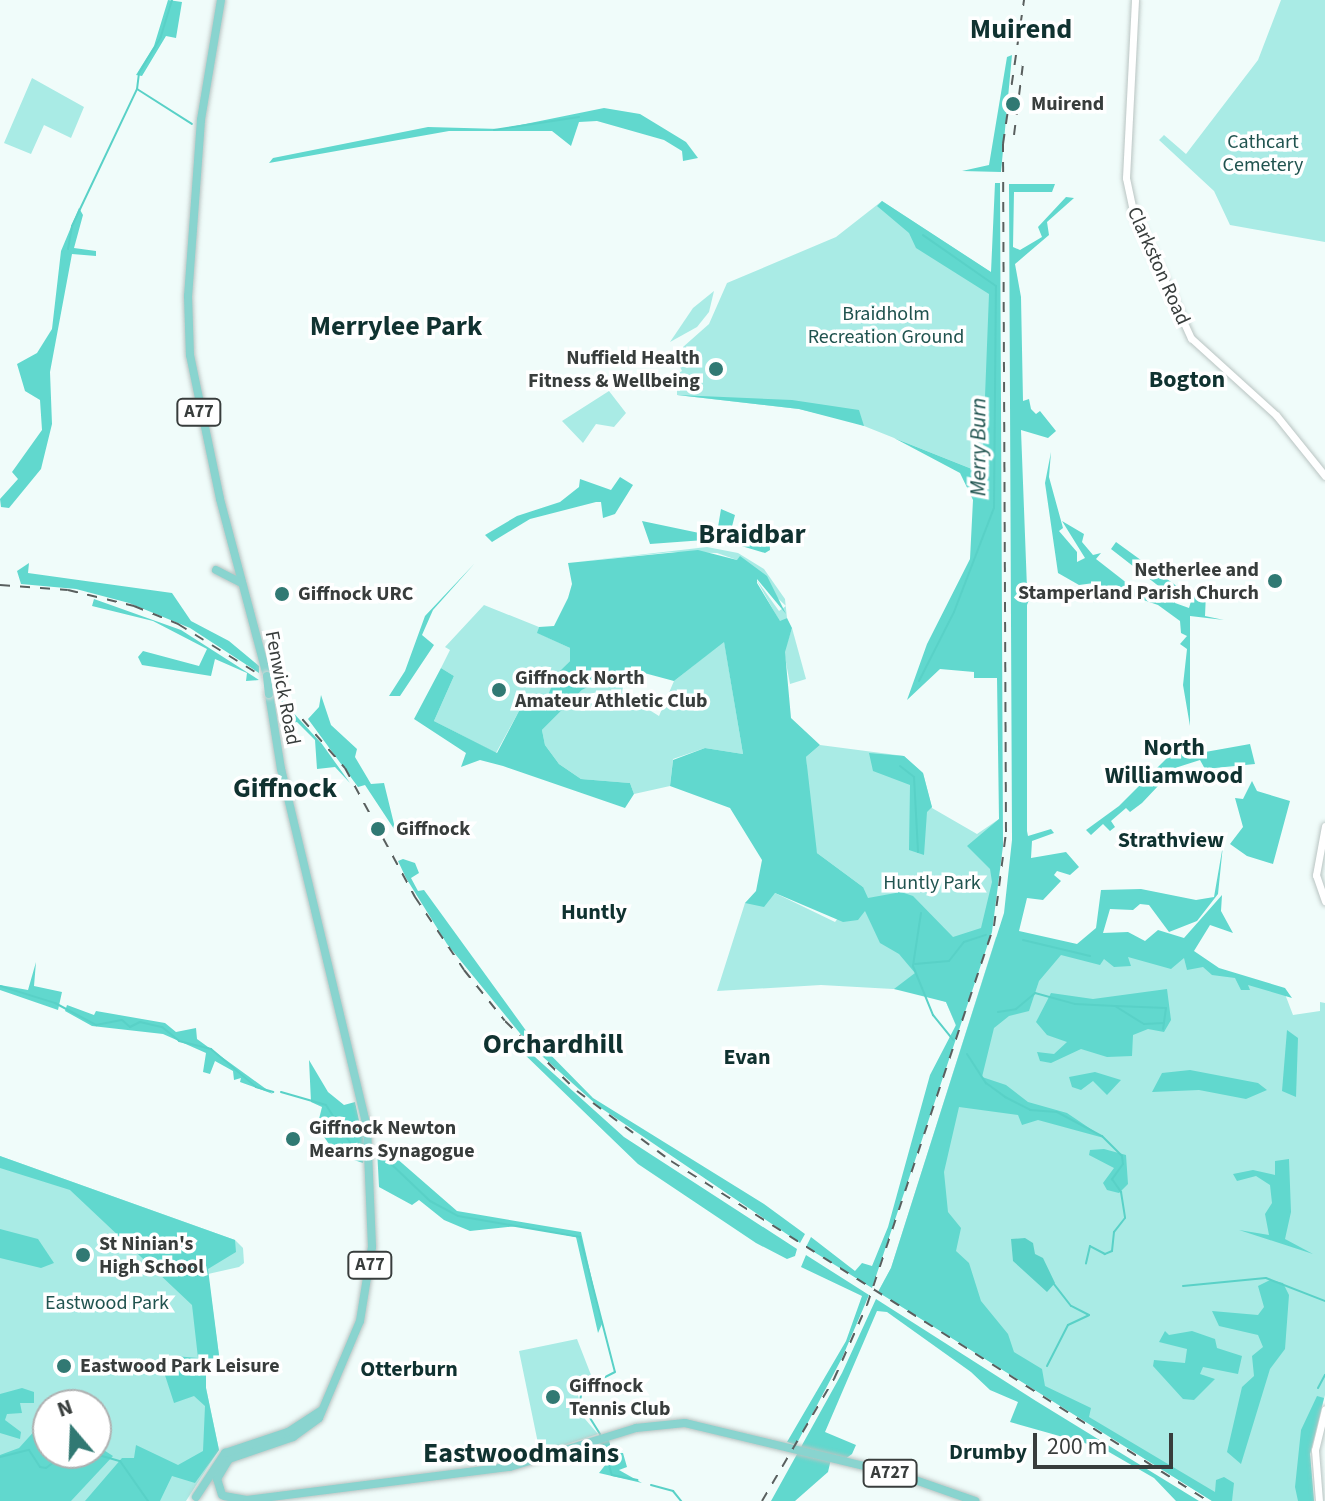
<!DOCTYPE html>
<style>
body{margin:0}
#map{position:relative;width:1325px;height:1501px;overflow:hidden;background:#f0fcfa;font-family:"Source Sans 3",sans-serif}
div>[style]{position:absolute}
.green>*{inset:0;background:#a9ebe5}
.forest>*{inset:0;background:#61d8ce}
.water>*{inset:0;background:#59d1c7}
.stream>*{height:2px;margin:-1px;padding:0 1px;transform-origin:1px;border-radius:1px;background:#59d1c7}
.roads{filter:drop-shadow(0 0 2px #b9c4c2) drop-shadow(0 0 2px #b9c4c2)}
.secondary>*{height:7px;margin:-3.5px;padding:0 3.5px;transform-origin:3.5px;border-radius:3.5px;background:#fff}
.primary>*{height:8px;margin:-4px;padding:0 4px;transform-origin:4px;border-radius:4px;background:#89d4cf}
.rail>*{height:2px;margin-top:-1px;transform-origin:0;background:repeating-linear-gradient(90deg,#595f5e 0 10px,transparent 0 20px)}
.bridges{filter:drop-shadow(0 0 2px #d7d8d8) drop-shadow(0 0 2px #d7d8d8)}
.primary-bridge>*{height:8px;margin:-4px;padding:0 4px;transform-origin:4px;border-radius:4px;background:#89d4cf}
.dots>*{width:22px;height:22px;translate:-50% -50%;box-sizing:border-box;border:4px solid #fff;border-radius:50%}
span{translate:-50% -50%;white-space:nowrap;text-align:center;line-height:1.15;-webkit-text-stroke:7px #fff;paint-order:stroke}
.shield-label span{padding:2px 6px;background:#fff;border:2px solid;border-radius:6px;-webkit-text-stroke-width:0}
.shield-label{font-size:18px;color:#383d3c;font-weight:700}
.poi-label{font-size:20px;color:#383d3c;font-weight:700}
.left{translate:0 -50%;text-align:left}
.right{translate:-100% -50%;text-align:right}
.park-label{font-size:20px;color:#20534f}
.street-label{font-size:20px;color:#383d3c}
.water-label{font-size:22px;color:#174c48;font-style:italic}
.neighbourhood-label{font-size:22px;color:#103230;font-weight:700}
.quarter-label{font-size:24px;color:#103230;font-weight:700}
.district-label{font-size:28px;color:#103230;font-weight:700}
.north{position:absolute;left:32px;top:1389px;width:80px;height:80px;box-sizing:border-box;background:#fff;border:2px solid #afb1b1;border-radius:50%;rotate:341deg;font-size:22px;font-weight:700;line-height:32px;text-align:center;color:#383d3c}
.north::after{content:'';display:block;margin:auto;width:28px;height:36px;background:#317973;clip-path:polygon(50% 0,100% 100%,50% 72%,0 100%)}
.scale{position:absolute;left:1033px;top:1433px;width:140px;height:36px;box-sizing:border-box;border:4px solid #383d3c;border-top:0;padding-left:10px;font-size:24px;line-height:28px;white-space:nowrap;color:#383d3c;-webkit-text-stroke:6px #fff;paint-order:stroke}
</style>
<div id="map">
<div class="green">
<div style="clip-path:polygon(1281px 0,1325px 0,1325px 242px,1230px 225px,1214px 191px,1159px 140px,1164px 135px,1186px 154px,1258px 60px)"></div>
<div style="clip-path:polygon(32px 78px,84px 107px,71px 138px,44px 125px,31px 154px,4px 143px)"></div>
<div style="clip-path:polygon(882px 201px,992px 273px,982px 473px,854px 422px,799px 409px,677px 395px,677px 374px,682px 371px,674px 355px,709px 324px,727px 283px,836px 237px)"></div>
<div style="clip-path:polygon(714px 291px,709px 312px,697px 327px,670px 342px,693px 308px)"></div>
<div style="clip-path:polygon(609px 391px,626px 413px,614px 427px,596px 424px,583px 443px,562px 421px)"></div>
<div style="clip-path:polygon(707px 547px,738px 553px,764px 569px,785px 599px,787px 618px,780px 622px,756px 579px,779px 611px,786px 606px,737px 560px,717px 553px,672px 552px,576px 562px)"></div>
<div style="clip-path:polygon(484px 605px,539px 627px,538px 633px,570px 648px,570px 661px,557px 675px,544px 704px,519px 711px,496px 753px,434px 721px,454px 676px,441px 668px,450px 650px,445px 647px)"></div>
<div style="clip-path:polygon(792px 628px,806px 679px,790px 684px,784px 652px)"></div>
<div style="clip-path:polygon(724px 641px,743px 754px,705px 748px,673px 759px,670px 786px,634px 794px,630px 783px,581px 779px,559px 764px,545px 745px,542px 730px,582px 690px,599px 680px,623px 687px,622px 693px,659px 716px,674px 681px)"></div>
<div style="clip-path:polygon(820px 745px,904px 756px,923px 773px,932px 808px,977px 834px,999px 819px,996px 882px,956px 1026px,946px 1002px,911px 990px,821px 985px,717px 991px,745px 903px,775px 893px,835px 922px,863px 887px,817px 853px,811px 835px,806px 757px)"></div>
<div style="clip-path:polygon(996px 937px,1077px 949px,1173px 953px,1285px 994px,1293px 1015px,1320px 1011px,1320px 1002px,1325px 1003px,1325px 1395px,1310px 1454px,1314px 1501px,1212px 1501px,878px 1292px,891px 1268px)"></div>
<div style="clip-path:polygon(evenodd,0 1156px,235px 1240px,243px 1248px,244px 1263px,239px 1267px,208px 1274px,220px 1363px,206px 1366px,206px 1388px,219px 1450px,186px 1501px,0 1501px,0 1156px,48px 1405px,96px 1405px,96px 1453px,48px 1453px,48px 1405px)"></div>
<div style="clip-path:polygon(577px 1339px,593px 1380px,576px 1389px,585px 1419px,598px 1434px,540px 1453px,519px 1351px)"></div>
</div>
<div class="forest">
<div style="clip-path:polygon(168px 0,182px 2px,176px 38px,166px 36px,142px 76px,136px 75px,154px 46px)"></div>
<div style="clip-path:polygon(1012px 55px,1001px 172px,962px 171px,989px 165px,1007px 57px)"></div>
<div style="clip-path:polygon(604px 108px,640px 114px,686px 142px,698px 158px,683px 161px,682px 151px,664px 140px,597px 121px,579px 122px,571px 146px,552px 131px,449px 131px,269px 163px,273px 158px,428px 127px,500px 129px)"></div>
<div style="clip-path:polygon(995px 183px,1000px 183px,1003px 846px,992px 932px,872px 1288px,806px 1247px,811px 1237px,855px 1271px,862px 1263px,872px 1266px,888px 1227px,930px 1075px,956px 1025px,946px 1002px,894px 989px,915px 973px,899px 954px,880px 943px,865px 911px,858px 920px,843px 922px,775px 893px,764px 907px,745px 903px,756px 891px,762px 860px,730px 808px,670px 786px,673px 760px,705px 748px,743px 754px,724px 642px,674px 681px,633px 670px,623px 687px,599px 681px,582px 690px,542px 730px,545px 745px,559px 764px,581px 779px,630px 783px,634px 794px,625px 808px,503px 766px,480px 760px,461px 767px,466px 753px,414px 719px,441px 668px,454px 676px,434px 721px,497px 753px,519px 711px,544px 704px,557px 674px,570px 661px,570px 648px,537px 633px,539px 627px,554px 626px,568px 598px,572px 584px,568px 563px,698px 550px,737px 560px,740px 556px,767px 576px,786px 614px,757px 579px,757px 583px,780px 621px,787px 618px,792px 628px,785px 652px,791px 718px,820px 745px,806px 757px,817px 853px,863px 887px,868px 898px,901px 892px,913px 896px,953px 937px,981px 928px,992px 882px,990px 869px,967px 846px,999px 819px,997px 678px,974px 678px,974px 672px,940px 669px,907px 700px,927px 644px,970px 559px,973px 500px,960px 473px,894px 438px,982px 473px,989px 294px,916px 248px,909px 233px,877px 206px,882px 201px,991px 272px)"></div>
<div style="clip-path:polygon(1009px 184px,1055px 184px,1052px 192px,1014px 192px,1013px 247px,1020px 250px,1042px 237px,1038px 227px,1066px 197px,1074px 198px,1047px 222px,1049px 235px,1015px 264px,1021px 297px,1023px 401px,1029px 399px,1031px 409px,1036px 414px,1040px 411px,1056px 431px,1048px 438px,1021px 430px,1027px 588px,1051px 600px,1029px 600px,1027px 605px,1027px 831px,1028px 836px,1051px 829px,1054px 833px,1032px 841px,1031px 858px,1066px 852px,1079px 867px,1070px 875px,1057px 871px,1054px 875px,1061px 881px,1043px 900px,1027px 898px,1019px 931px,1077px 944px,1096px 928px,1101px 890px,1141px 889px,1196px 900px,1214px 897px,1223px 845px,1218px 894px,1197px 921px,1169px 932px,1149px 905px,1140px 904px,1133px 910px,1110px 909px,1103px 933px,1128px 932px,1145px 941px,1158px 930px,1184px 938px,1222px 895px,1221px 911px,1233px 933px,1210px 925px,1194px 951px,1219px 968px,1285px 988px,1292px 998px,1248px 985px,1250px 990px,1241px 990px,1235px 978px,1212px 975px,1203px 967px,1187px 970px,1184px 958px,1171px 969px,1128px 957px,1131px 966px,1114px 967px,1104px 959px,1100px 965px,1061px 955px,1039px 981px,1029px 1011px,1009px 1016px,994px 1028px,982px 1077px,1006px 1085px,1028px 1102px,1067px 1113px,1104px 1138px,1038px 1120px,1022px 1125px,1018px 1115px,959px 1107px,944px 1172px,948px 1212px,961px 1228px,956px 1251px,969px 1263px,981px 1301px,1008px 1334px,1014px 1352px,1042px 1369px,1045px 1386px,1091px 1408px,1089px 1417px,1215px 1492px,1216px 1480px,1224px 1477px,1234px 1483px,1232px 1501px,1212px 1501px,878px 1292px,891px 1268px,1004px 913px,1012px 840px)"></div>
<div style="clip-path:polygon(79px 208px,83px 215px,74px 248px,96px 251px,96px 256px,72px 254px,50px 372px,52px 424px,41px 469px,9px 508px,1px 507px,0 499px,18px 479px,12px 472px,42px 430px,40px 400px,25px 391px,17px 364px,37px 353px,52px 329px,61px 251px)"></div>
<div style="clip-path:polygon(677px 395px,792px 400px,859px 410px,864px 426px,799px 409px)"></div>
<div style="clip-path:polygon(1051px 452px,1049px 477px,1063px 528px,1059px 531px,1077px 552px,1077px 562px,1085px 558px,1062px 521px,1084px 534px,1082px 542px,1093px 555px,1101px 553px,1096px 559px,1137px 591px,1163px 600px,1165px 591px,1111px 549px,1116px 542px,1178px 587px,1175px 603px,1189px 608px,1194px 591px,1206px 593px,1205px 616px,1224px 620px,1190px 616px,1190px 726px,1183px 685px,1187px 649px,1180px 644px,1187px 636px,1181px 633px,1180px 621px,1158px 605px,1094px 583px,1079px 585px,1058px 573px,1045px 483px)"></div>
<div style="clip-path:polygon(620px 477px,633px 485px,615px 514px,603px 518px,601px 502px,596px 502px,530px 519px,492px 542px,485px 535px,517px 516px,560px 502px,579px 487px,580px 479px,611px 490px)"></div>
<div style="clip-path:polygon(721px 509px,735px 515px,729px 538px,761px 547px,769px 530px,770px 550px,765px 553px,718px 539px,650px 544px,642px 521px,704px 534px,718px 527px)"></div>
<div style="clip-path:polygon(29px 563px,28px 573px,172px 593px,191px 621px,229px 641px,259px 666px,259px 673px,190px 628px,129px 603px,76px 589px,21px 584px,17px 571px)"></div>
<div style="clip-path:polygon(475px 563px,433px 610px,422px 635px,434px 645px,400px 696px,389px 696px,405px 671px,425px 616px)"></div>
<div style="clip-path:polygon(94px 599px,181px 630px,259px 680px,246px 681px,247px 673px,215px 659px,211px 676px,142px 665px,138px 657px,143px 651px,199px 666px,207px 649px,153px 621px,92px 606px)"></div>
<div style="clip-path:polygon(277px 695px,322px 744px,350px 783px,335px 767px,317px 769px,315px 740px,297px 722px,287px 724px)"></div>
<div style="clip-path:polygon(321px 695px,331px 725px,357px 749px,355px 757px,371px 784px,384px 783px,396px 832px,365px 785px,358px 787px,308px 719px,319px 707px)"></div>
<div style="clip-path:polygon(1250px 744px,1255px 764px,1205px 769px,1200px 760px,1175px 768px,1142px 803px,1130px 812px,1126px 808px,1111px 821px,1115px 827px,1110px 831px,1103px 824px,1091px 835px,1086px 830px,1119px 806px,1174px 751px,1194px 754px)"></div>
<div style="clip-path:polygon(869px 753px,904px 756px,923px 773px,932px 807px,927px 812px,924px 855px,909px 850px,910px 785px,873px 771px)"></div>
<div style="clip-path:polygon(1252px 781px,1257px 791px,1290px 801px,1273px 864px,1247px 856px,1230px 844px,1243px 827px,1235px 798px,1243px 799px)"></div>
<div style="clip-path:polygon(403px 859px,415px 863px,419px 873px,411px 878px,418px 891px,424px 890px,527px 1032px,523px 1037px,447px 944px,406px 878px,398px 861px)"></div>
<div style="clip-path:polygon(36px 962px,34px 986px,62px 992px,58px 1010px,0 990px,0 985px,28px 990px)"></div>
<div style="clip-path:polygon(1167px 989px,1171px 1020px,1164px 1032px,1148px 1029px,1133px 1035px,1132px 1056px,1107px 1057px,1081px 1049px,1051px 1063px,1040px 1061px,1037px 1052px,1054px 1054px,1067px 1042px,1047px 1035px,1036px 1022px,1051px 993px,1093px 999px)"></div>
<div style="clip-path:polygon(67px 1005px,94px 1015px,96px 1011px,165px 1023px,176px 1032px,196px 1028px,197px 1039px,273px 1094px,240px 1082px,241px 1078px,234px 1080px,233px 1071px,215px 1061px,210px 1074px,203px 1072px,206px 1053px,163px 1034px,92px 1026px,65px 1011px)"></div>
<div style="clip-path:polygon(1287px 1030px,1298px 1038px,1296px 1097px,1282px 1091px)"></div>
<div style="clip-path:polygon(533px 1037px,593px 1098px,764px 1204px,805px 1234px,800px 1243px,598px 1106px,543px 1057px,528px 1041px)"></div>
<div style="clip-path:polygon(525px 1048px,624px 1137px,797px 1249px,795px 1256px,787px 1259px,756px 1243px,638px 1164px,521px 1051px)"></div>
<div style="clip-path:polygon(309px 1060px,328px 1092px,344px 1105px,355px 1102px,366px 1152px,363px 1163px,336px 1154px,317px 1127px,322px 1107px,311px 1102px)"></div>
<div style="clip-path:polygon(1190px 1070px,1258px 1083px,1267px 1090px,1246px 1099px,1199px 1090px,1152px 1092px,1162px 1073px)"></div>
<div style="clip-path:polygon(1095px 1072px,1121px 1080px,1107px 1095px,1093px 1081px,1081px 1090px,1072px 1087px,1069px 1077px)"></div>
<div style="clip-path:polygon(377px 1149px,395px 1157px,457px 1211px,581px 1232px,602px 1324px,598px 1333px,576px 1237px,518px 1226px,470px 1231px,444px 1220px,419px 1200px,412px 1205px,379px 1187px)"></div>
<div style="clip-path:polygon(1104px 1149px,1126px 1155px,1128px 1184px,1119px 1193px,1107px 1190px,1103px 1183px,1114px 1168px,1089px 1155px,1090px 1150px)"></div>
<div style="clip-path:polygon(0 1156px,235px 1240px,236px 1252px,208px 1269px,220px 1363px,206px 1366px,206px 1388px,219px 1450px,195px 1483px,172px 1476px,160px 1501px,85px 1501px,122px 1458px,134px 1458px,136px 1445px,178px 1465px,203px 1451px,205px 1406px,194px 1396px,174px 1403px,160px 1360px,163px 1355px,198px 1358px,192px 1305px,70px 1190px,0 1168px)"></div>
<div style="clip-path:polygon(1289px 1159px,1291px 1212px,1285px 1239px,1313px 1254px,1239px 1230px,1269px 1235px,1265px 1214px,1272px 1203px,1270px 1185px,1256px 1176px,1237px 1181px,1233px 1174px,1253px 1170px,1275px 1175px,1275px 1161px)"></div>
<div style="clip-path:polygon(0 1229px,38px 1239px,54px 1263px,41px 1268px,0 1258px)"></div>
<div style="clip-path:polygon(806px 1255px,869px 1295px,842px 1358px,796px 1445px,787px 1442px,846px 1341px,862px 1296px,801px 1267px)"></div>
<div style="clip-path:polygon(1270px 1280px,1283px 1283px,1289px 1295px,1285px 1349px,1270px 1369px,1241px 1464px,1227px 1452px,1242px 1387px,1254px 1376px,1252px 1356px,1263px 1347px,1258px 1335px,1219px 1326px,1212px 1311px,1258px 1315px,1264px 1307px,1258px 1286px)"></div>
<div style="clip-path:polygon(876px 1299px,1036px 1401px,1199px 1501px,1176px 1501px,1154px 1478px,1102px 1448px,1010px 1422px,1018px 1402px,990px 1390px,971px 1372px,887px 1312px,877px 1311px,825px 1432px,856px 1445px,852px 1454px,841px 1462px,831px 1459px,828px 1472px,795px 1501px,771px 1501px,842px 1373px)"></div>
<div style="clip-path:polygon(1165px 1331px,1169px 1335px,1192px 1331px,1215px 1339px,1217px 1348px,1242px 1356px,1238px 1374px,1203px 1367px,1200px 1374px,1215px 1379px,1194px 1400px,1183px 1399px,1153px 1366px,1154px 1360px,1185px 1363px,1187px 1349px,1159px 1342px)"></div>
<div style="clip-path:polygon(22px 1388px,34px 1392px,34px 1403px,20px 1403px,22px 1413px,7px 1414px,5px 1420px,21px 1432px,20px 1439px,0 1433px,0 1394px)"></div>
<div style="clip-path:polygon(1317px 1396px,1324px 1398px,1310px 1454px,1314px 1501px,1298px 1501px,1295px 1487px,1301px 1430px)"></div>
<div style="clip-path:polygon(48px 1416px,48px 1453px,96px 1453px,96px 1445px,113px 1456px,71px 1501px,0 1501px,0 1455px,19px 1448px)"></div>
<div style="clip-path:polygon(609px 1440px,612px 1453px,623px 1453px,627px 1467px,619px 1470px,642px 1483px,599px 1473px,606px 1464px,600px 1443px)"></div>
</div>
<div class="water">
<div style="clip-path:polygon(1025px 1238px,1033px 1243px,1035px 1254px,1043px 1258px,1055px 1283px,1047px 1292px,1013px 1261px,1011px 1239px)"></div>
</div>
<div class="stream">
<div style="left:172px;top:0;width:39px;rotate:107deg"></div>
<div style="left:161px;top:37px;width:42px;rotate:121.4deg"></div>
<div style="left:139px;top:73px;width:16px;rotate:97deg"></div>
<div style="left:137px;top:89px;width:65px;rotate:32.5deg"></div>
<div style="left:494px;top:130px;width:86px;rotate:-8.7deg"></div>
<div style="left:68px;top:249px;width:23px;rotate:-80deg"></div>
<div style="left:72px;top:226px;width:152px;rotate:-64.6deg"></div>
<div style="left:919px;top:681px;width:77px;rotate:-63.1deg"></div>
<div style="left:954px;top:612px;width:111px;rotate:-69deg"></div>
<div style="left:994px;top:508px;width:222px;rotate:-89.5deg"></div>
<div style="left:996px;top:286px;width:89px;rotate:-145.1deg"></div>
<div style="left:900px;top:766px;width:18px;rotate:38deg"></div>
<div style="left:914px;top:777px;width:75px;rotate:86.9deg"></div>
<div style="left:921px;top:913px;width:54px;rotate:98.6deg"></div>
<div style="left:913px;top:966px;width:53px;rotate:67.8deg"></div>
<div style="left:933px;top:1015px;width:32px;rotate:51deg"></div>
<div style="left:1023px;top:940px;width:69px;rotate:13.4deg"></div>
<div style="left:915px;top:964px;width:34px;rotate:-5deg"></div>
<div style="left:949px;top:961px;width:24px;rotate:-52deg"></div>
<div style="left:964px;top:942px;width:23px;rotate:-18deg"></div>
<div style="left:0;top:986px;width:58px;rotate:17.2deg"></div>
<div style="left:55px;top:1003px;width:47px;rotate:28.2deg"></div>
<div style="left:96px;top:1025px;width:26px;rotate:-11deg"></div>
<div style="left:122px;top:1020px;width:11px;rotate:41deg"></div>
<div style="left:130px;top:1027px;width:11px;rotate:-27deg"></div>
<div style="left:140px;top:1022px;width:23px;rotate:13deg"></div>
<div style="left:162px;top:1027px;width:22px;rotate:39deg"></div>
<div style="left:179px;top:1041px;width:33px;rotate:14deg"></div>
<div style="left:211px;top:1049px;width:59px;rotate:40.2deg"></div>
<div style="left:256px;top:1087px;width:18px;rotate:16deg"></div>
<div style="left:1116px;top:1006px;width:50px;rotate:2.3deg"></div>
<div style="left:1166px;top:1008px;width:14px;rotate:98deg"></div>
<div style="left:998px;top:1012px;width:18px;rotate:-9deg"></div>
<div style="left:1016px;top:1009px;width:25px;rotate:-40deg"></div>
<div style="left:1035px;top:993px;width:41px;rotate:15.4deg"></div>
<div style="left:1075px;top:1004px;width:40px;rotate:2.9deg"></div>
<div style="left:1115px;top:1006px;width:34px;rotate:32deg"></div>
<div style="left:1144px;top:1024px;width:20px;rotate:-3deg"></div>
<div style="left:1164px;top:1023px;width:6px;rotate:99deg"></div>
<div style="left:967px;top:1054px;width:35px;rotate:57deg"></div>
<div style="left:986px;top:1083px;width:24px;rotate:36deg"></div>
<div style="left:1005px;top:1097px;width:28px;rotate:27deg"></div>
<div style="left:1030px;top:1110px;width:27px;rotate:4deg"></div>
<div style="left:1057px;top:1112px;width:51px;rotate:28.1deg"></div>
<div style="left:1102px;top:1136px;width:28px;rotate:45deg"></div>
<div style="left:1122px;top:1156px;width:8px;rotate:83deg"></div>
<div style="left:1123px;top:1164px;width:19px;rotate:126deg"></div>
<div style="left:1112px;top:1179px;width:16px;rotate:55deg"></div>
<div style="left:1121px;top:1192px;width:26px;rotate:81deg"></div>
<div style="left:1125px;top:1218px;width:18px;rotate:128deg"></div>
<div style="left:1114px;top:1232px;width:19px;rotate:96deg"></div>
<div style="left:1112px;top:1251px;width:8px;rotate:157deg"></div>
<div style="left:1105px;top:1254px;width:17px;rotate:-152deg"></div>
<div style="left:1090px;top:1246px;width:18px;rotate:103deg"></div>
<div style="left:281px;top:1092px;width:47px;rotate:16.1deg"></div>
<div style="left:326px;top:1105px;width:46px;rotate:57.3deg"></div>
<div style="left:388px;top:1161px;width:58px;rotate:43.6deg"></div>
<div style="left:430px;top:1201px;width:32px;rotate:28deg"></div>
<div style="left:458px;top:1216px;width:124px;rotate:9.8deg"></div>
<div style="left:580px;top:1237px;width:139px;rotate:75.5deg"></div>
<div style="left:615px;top:1372px;width:37px;rotate:153deg"></div>
<div style="left:582px;top:1389px;width:13px;rotate:99deg"></div>
<div style="left:580px;top:1402px;width:38px;rotate:58deg"></div>
<div style="left:1183px;top:1286px;width:83px;rotate:-5.5deg"></div>
<div style="left:1266px;top:1278px;width:63px;rotate:21.3deg"></div>
<div style="left:1047px;top:1366px;width:46px;rotate:-62.9deg"></div>
<div style="left:1068px;top:1325px;width:23px;rotate:-25deg"></div>
<div style="left:1089px;top:1315px;width:20px;rotate:-153deg"></div>
<div style="left:1071px;top:1306px;width:28px;rotate:-128deg"></div>
<div style="left:1318px;top:1388px;width:15px;rotate:-62deg"></div>
<div style="left:602px;top:1441px;width:35px;rotate:74deg"></div>
<div style="left:612px;top:1475px;width:26px;rotate:11deg"></div>
<div style="left:74px;top:1453px;width:9px;rotate:54deg"></div>
<div style="left:79px;top:1460px;width:23px;rotate:-10deg"></div>
<div style="left:102px;top:1456px;width:19px;rotate:16deg"></div>
<div style="left:120px;top:1461px;width:49px;rotate:55deg"></div>
<div style="left:0;top:1457px;width:30px;rotate:-14deg"></div>
<div style="left:29px;top:1450px;width:20px;rotate:57deg"></div>
<div style="left:40px;top:1467px;width:6px;rotate:9deg"></div>
<div style="left:46px;top:1468px;width:25px;rotate:-37deg"></div>
<div style="left:651px;top:1485px;width:23px;rotate:15deg"></div>
<div style="left:673px;top:1491px;width:13px;rotate:51deg"></div>
</div>
<div class="roads">
<div class="secondary">
<div style="left:1135px;top:0;width:178px;rotate:92.9deg"></div>
<div style="left:1126px;top:178px;width:34px;rotate:78deg"></div>
<div style="left:1133px;top:211px;width:140px;rotate:65.5deg"></div>
<div style="left:1191px;top:338px;width:115px;rotate:42.2deg"></div>
<div style="left:1276px;top:415px;width:78px;rotate:51.2deg"></div>
<div style="left:1325px;top:826px;width:50px;rotate:100.4deg"></div>
<div style="left:1316px;top:875px;width:28px;rotate:71deg"></div>
<div style="left:1319px;top:1501px;width:51px;rotate:-94.5deg"></div>
<div style="left:1315px;top:1450px;width:42px;rotate:-76.3deg"></div>
</div>
<div class="primary">
<div style="left:221px;top:0;width:122px;rotate:99.5deg"></div>
<div style="left:201px;top:120px;width:176px;rotate:94.2deg"></div>
<div style="left:188px;top:296px;width:59px;rotate:88.1deg"></div>
<div style="left:190px;top:355px;width:147px;rotate:78.2deg"></div>
<div style="left:220px;top:499px;width:183px;rotate:75.1deg"></div>
<div style="left:216px;top:570px;width:28px;rotate:27deg"></div>
<div style="left:222px;top:1495px;width:17px;rotate:-107deg"></div>
<div style="left:217px;top:1479px;width:23px;rotate:-59deg"></div>
<div style="left:229px;top:1459px;width:68px;rotate:-19deg"></div>
<div style="left:293px;top:1437px;width:32px;rotate:-36deg"></div>
<div style="left:319px;top:1418px;width:105px;rotate:-67.1deg"></div>
<div style="left:360px;top:1321px;width:75px;rotate:-80.8deg"></div>
<div style="left:372px;top:1247px;width:120px;rotate:-92.4deg"></div>
<div style="left:367px;top:1127px;width:368px;rotate:-103.5deg"></div>
<div style="left:281px;top:769px;width:76px;rotate:-99.1deg"></div>
<div style="left:224px;top:1496px;width:23px;rotate:10deg"></div>
<div style="left:247px;top:1500px;width:265px;rotate:-7.2deg"></div>
<div style="left:510px;top:1467px;width:132px;rotate:-17.2deg"></div>
<div style="left:636px;top:1428px;width:49px;rotate:-5.8deg"></div>
<div style="left:685px;top:1423px;width:219px;rotate:13.5deg"></div>
<div style="left:898px;top:1474px;width:82px;rotate:19.3deg"></div>
<div style="left:196px;top:1497px;width:53px;rotate:-56.6deg"></div>
<div style="left:225px;top:1453px;width:66px;rotate:-18.4deg"></div>
<div style="left:288px;top:1432px;width:38px;rotate:-33deg"></div>
</div>
</div>
<div class="rail">
<div style="left:1014px;top:135px;width:72px;rotate:-82.8deg"></div>
<div style="left:0;top:585px;width:68px;rotate:4.2deg"></div>
<div style="left:68px;top:590px;width:68px;rotate:13.6deg"></div>
<div style="left:134px;top:606px;width:48px;rotate:22.2deg"></div>
<div style="left:178px;top:624px;width:97px;rotate:31.9deg"></div>
<div style="left:276px;top:689px;width:105px;rotate:48.9deg"></div>
<div style="left:345px;top:768px;width:147px;rotate:61.5deg"></div>
<div style="left:415px;top:897px;width:88px;rotate:56.1deg"></div>
<div style="left:464px;top:970px;width:65px;rotate:51.2deg"></div>
<div style="left:505px;top:1021px;width:100px;rotate:44.2deg"></div>
<div style="left:577px;top:1091px;width:117px;rotate:36.7deg"></div>
<div style="left:671px;top:1161px;width:636px;rotate:32.34deg"></div>
<div style="left:762px;top:1501px;width:142px;rotate:-59.5deg"></div>
<div style="left:834px;top:1379px;width:81px;rotate:-66deg"></div>
<div style="left:867px;top:1305px;width:400px;rotate:-71.5deg"></div>
<div style="left:994px;top:926px;width:95px;rotate:-82.7deg"></div>
<div style="left:1006px;top:832px;width:688px;rotate:-90.25deg"></div>
<div style="left:1003px;top:144px;width:146px;rotate:-81.7deg"></div>
</div>
<div class="bridges">
<div class="primary-bridge">
<div style="left:267px;top:676px;width:18px;rotate:84deg"></div>
</div>
</div>
<div class="dots">
<div style="left:1013px;top:104px;background:#317973"></div>
<div style="left:716px;top:369px;background:#317973"></div>
<div style="left:1275px;top:581px;background:#317973"></div>
<div style="left:282px;top:594px;background:#317973"></div>
<div style="left:499px;top:690px;background:#317973"></div>
<div style="left:378px;top:829px;background:#317973"></div>
<div style="left:293px;top:1139px;background:#317973"></div>
<div style="left:83px;top:1255px;background:#317973"></div>
<div style="left:64px;top:1366px;background:#317973"></div>
<div style="left:553px;top:1397px;background:#317973"></div>
</div>
<div class="shield-label">
<span style="left:199px;top:412px">A77</span>
<span style="left:370px;top:1265px">A77</span>
<span style="left:890px;top:1473px">A727</span>
</div>
<div class="poi-label">
<span class="left" style="left:1031px;top:104px">Muirend</span>
<span class="right" style="left:700px;top:370px">Nuffield Health<br>Fitness &amp; Wellbeing</span>
<span class="right" style="left:1259px;top:582px">Netherlee and<br>Stamperland Parish Church</span>
<span class="left" style="left:298px;top:594px">Giffnock URC</span>
<span class="left" style="left:515px;top:690px">Giffnock North<br>Amateur Athletic Club</span>
<span class="left" style="left:396px;top:829px">Giffnock</span>
<span class="left" style="left:309px;top:1140px">Giffnock Newton<br>Mearns Synagogue</span>
<span class="left" style="left:99px;top:1256px">St Ninian's<br>High School</span>
<span class="left" style="left:80px;top:1366px">Eastwood Park Leisure</span>
<span class="left" style="left:569px;top:1398px">Giffnock<br>Tennis Club</span>
</div>
<div class="park-label">
<span style="left:1263px;top:154px">Cathcart<br>Cemetery</span>
<span style="left:886px;top:326px">Braidholm<br>Recreation Ground</span>
<span style="left:932px;top:883px">Huntly Park</span>
<span style="left:107px;top:1303px">Eastwood Park</span>
</div>
<div class="street-label">
<span style="left:1158px;top:266px;rotate:66deg">Clarkston Road</span>
<span style="left:282px;top:688px;rotate:79deg">Fenwick Road</span>
</div>
<div class="water-label">
<span style="left:979px;top:447px;rotate:-90deg">Merry Burn</span>
</div>
<div class="neighbourhood-label">
<span style="left:1171px;top:841px">Strathview</span>
<span style="left:594px;top:913px">Huntly</span>
<span style="left:747px;top:1058px">Evan</span>
<span style="left:409px;top:1370px">Otterburn</span>
<span style="left:988px;top:1453px">Drumby</span>
</div>
<div class="quarter-label">
<span style="left:1187px;top:380px">Bogton</span>
<span style="left:1174px;top:762px">North<br>Williamwood</span>
</div>
<div class="district-label">
<span style="left:1021px;top:29px">Muirend</span>
<span style="left:396px;top:326px">Merrylee Park</span>
<span style="left:752px;top:534px">Braidbar</span>
<span style="left:285px;top:788px">Giffnock</span>
<span style="left:553px;top:1044px">Orchardhill</span>
<span style="left:521px;top:1453px">Eastwoodmains</span>
</div>
<div class="north">N</div>
<div class="scale">200 m</div>
</div>
